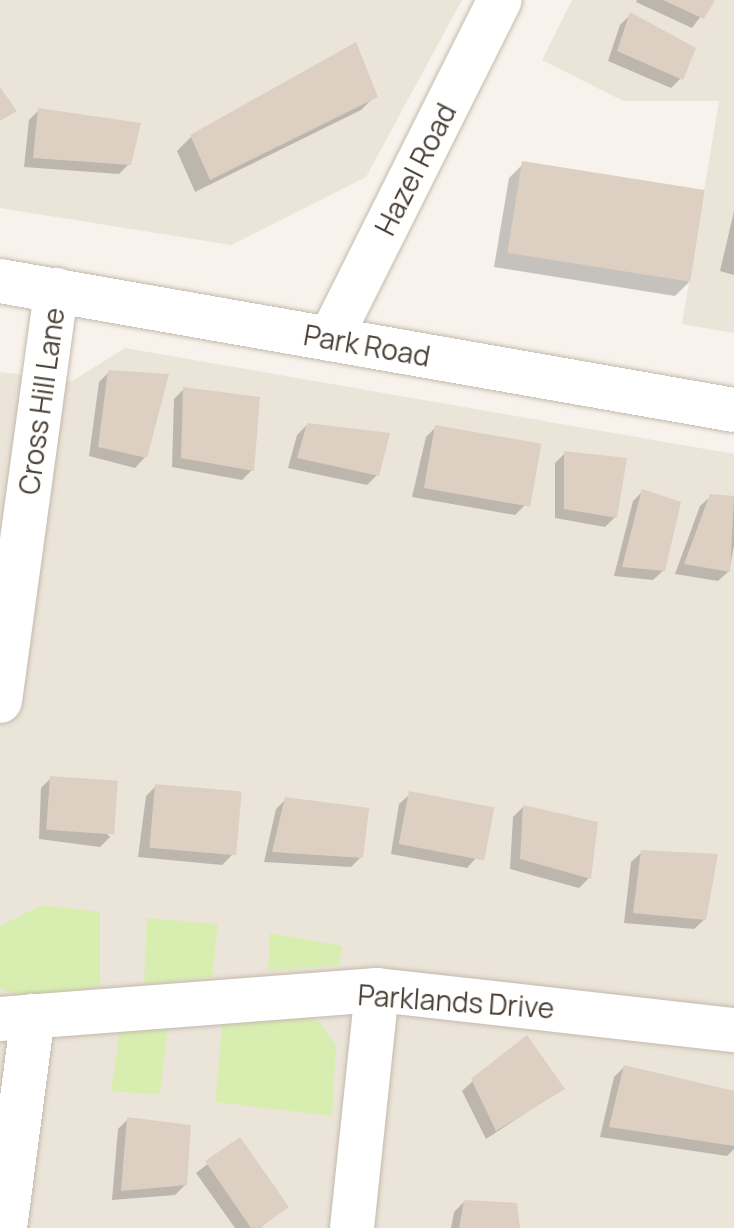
<!DOCTYPE html>
<style>
body{margin:0}
#map{position:relative;width:734px;height:1228px;overflow:hidden;background:#f7f2eb;font-family:Manrope,sans-serif}
div>[style]{position:absolute}
.residential>*{inset:0;background:#ebe4d9}
.green>*{inset:0;background:#d8eeb1}
.shadow>*{inset:0;background:#0003}
.building>*{inset:0;background:#ddd0c2;transform-origin:0 0}
.roads{filter:drop-shadow(0 0 2px #c4b9ac) drop-shadow(0 0 2px #c4b9ac)}
.minor>*{height:44px;margin:-22px;padding:0 22px;transform-origin:22px;border-radius:22px;background:#fff}
span{translate:-50% -50%;white-space:nowrap;text-align:center;line-height:1.15;-webkit-text-stroke:8px #fff;paint-order:stroke}
.street-label{font-size:28px;color:#4c4237}
</style>
<div id="map">
<div class="residential">
<div style="clip-path:polygon(0 0,462px 0,366px 177px,231px 245px,0 208px)"></div>
<div style="clip-path:polygon(572px 0,734px 0,734px 333px,682px 324px,719px 101px,623px 101px,542px 60px)"></div>
<div style="clip-path:polygon(125px 348px,734px 454px,734px 1228px,0 1228px,0 372px,72px 381px)"></div>
</div>
<div class="green">
<div style="clip-path:polygon(42px 905px,100px 912px,100px 987px,21px 997px,0 988px,0 926px)"></div>
<div style="clip-path:polygon(147px 918px,218px 924px,212px 977px,144px 984px)"></div>
<div style="clip-path:polygon(270px 933px,342px 946px,339px 965px,268px 971px)"></div>
<div style="clip-path:polygon(296px 1013px,319px 1022px,336px 1045px,332px 1116px,215px 1102px,222px 1026px,235px 1016px)"></div>
<div style="clip-path:polygon(168px 1025px,160px 1095px,111px 1091px,120px 1031px)"></div>
</div>
<div class="shadow">
<div style="clip-path:polygon(713px 0,692px 28px,636px 2px,637px 0)"></div>
<div style="clip-path:polygon(630px 15px,681px 78px,671px 88px,608px 61px,620px 25px)"></div>
<div style="clip-path:polygon(375px 96px,361px 110px,195px 192px,177px 151px,191px 137px)"></div>
<div style="clip-path:polygon(39px 110px,129px 164px,119px 174px,24px 167px,29px 120px)"></div>
<div style="clip-path:polygon(523px 164px,689px 282px,675px 296px,494px 267px,509px 178px)"></div>
<div style="clip-path:polygon(734px 211px,734px 275px,720px 271px)"></div>
<div style="clip-path:polygon(109px 372px,145px 457px,135px 468px,89px 456px,99px 382px)"></div>
<div style="clip-path:polygon(184px 389px,252px 470px,242px 480px,172px 467px,174px 399px)"></div>
<div style="clip-path:polygon(307px 425px,377px 475px,367px 485px,288px 468px,297px 435px)"></div>
<div style="clip-path:polygon(436px 427px,525px 505px,515px 515px,412px 497px,426px 437px)"></div>
<div style="clip-path:polygon(565px 453px,615px 517px,605px 527px,555px 518px,555px 463px)"></div>
<div style="clip-path:polygon(643px 491px,664px 570px,653px 580px,614px 576px,633px 501px)"></div>
<div style="clip-path:polygon(711px 496px,734px 498px,734px 546px,729px 571px,718px 581px,675px 574px,700px 506px)"></div>
<div style="clip-path:polygon(51px 778px,110px 837px,100px 847px,39px 839px,41px 788px)"></div>
<div style="clip-path:polygon(156px 786px,232px 855px,222px 865px,138px 857px,146px 796px)"></div>
<div style="clip-path:polygon(410px 794px,477px 857px,467px 868px,391px 854px,399px 804px)"></div>
<div style="clip-path:polygon(286px 799px,361px 857px,351px 867px,264px 862px,276px 809px)"></div>
<div style="clip-path:polygon(523px 807px,589px 878px,579px 888px,510px 869px,513px 817px)"></div>
<div style="clip-path:polygon(642px 852px,705px 919px,694px 929px,624px 923px,631px 862px)"></div>
<div style="clip-path:polygon(624px 1067px,734px 1093px,734px 1149px,727px 1156px,600px 1137px,614px 1077px)"></div>
<div style="clip-path:polygon(473px 1081px,562px 1089px,486px 1139px,462px 1091px)"></div>
<div style="clip-path:polygon(128px 1119px,185px 1185px,175px 1195px,112px 1200px,118px 1129px)"></div>
<div style="clip-path:polygon(239px 1140px,286px 1207px,260px 1228px,235px 1228px,196px 1173px)"></div>
<div style="clip-path:polygon(464px 1202px,518px 1228px,451px 1228px,454px 1212px)"></div>
</div>
<div class="building">
<div style="clip-path:polygon(663px 0,715px 0,704px 19px)"></div>
<div style="clip-path:polygon(630px 12px,696px 48px,683px 80px,617px 51px)"></div>
<div style="clip-path:polygon(356px 42px,378px 97px,210px 180px,190px 135px)"></div>
<div style="clip-path:polygon(0 87px,17px 111px,0 121px)"></div>
<div style="clip-path:polygon(38px 108px,141px 123px,131px 165px,33px 158px)"></div>
<div style="left:522px;top:161px;width:185px;height:93px;rotate:9deg"></div>
<div style="clip-path:polygon(108px 370px,169px 374px,147px 458px,98px 447px)"></div>
<div style="clip-path:polygon(183px 387px,260px 397px,254px 471px,181px 458px)"></div>
<div style="clip-path:polygon(307px 423px,390px 433px,379px 476px,297px 458px)"></div>
<div style="left:435px;top:425px;width:108px;height:64px;rotate:10deg"></div>
<div style="clip-path:polygon(564px 451px,627px 458px,617px 518px,564px 509px)"></div>
<div style="clip-path:polygon(642px 489px,681px 502px,665px 571px,622px 567px)"></div>
<div style="clip-path:polygon(710px 494px,734px 496px,730px 572px,684px 564px)"></div>
<div style="left:50px;top:776px;width:68px;height:54px;rotate:4deg"></div>
<div style="left:155px;top:784px;width:87px;height:64px;rotate:5deg"></div>
<div style="left:409px;top:791px;width:87px;height:54px;rotate:11deg"></div>
<div style="clip-path:polygon(285px 797px,369px 808px,363px 858px,272px 852px)"></div>
<div style="clip-path:polygon(523px 805px,598px 822px,591px 879px,520px 859px)"></div>
<div style="clip-path:polygon(641px 850px,718px 854px,706px 920px,633px 913px)"></div>
<div style="clip-path:polygon(527px 1035px,565px 1089px,496px 1131px,471px 1079px)"></div>
<div style="clip-path:polygon(624px 1065px,734px 1091px,734px 1146px,609px 1127px)"></div>
<div style="clip-path:polygon(127px 1117px,191px 1125px,187px 1185px,121px 1191px)"></div>
<div style="clip-path:polygon(240px 1137px,289px 1207px,259px 1228px,251px 1228px,205px 1161px)"></div>
<div style="clip-path:polygon(464px 1200px,517px 1203px,520px 1228px,459px 1228px)"></div>
</div>
<div class="roads">
<div class="minor">
<div style="left:0;top:281px;width:745px;rotate:9.97deg"></div>
<div style="left:330px;top:339px;width:379px;rotate:-63.4deg"></div>
<div style="left:0;top:701px;width:415px;rotate:-82.2deg"></div>
<div style="left:0;top:1019px;width:378px;rotate:-4.4deg"></div>
<div style="left:377px;top:990px;width:359px;rotate:6.4deg"></div>
<div style="left:5px;top:1228px;width:214px;rotate:-82.5deg"></div>
<div style="left:352px;top:1228px;width:239px;rotate:-84deg"></div>
</div>
</div>
<div class="street-label">
<span style="left:415px;top:169px;rotate:-63deg">Hazel Road</span>
<span style="left:367px;top:345px;rotate:10deg">Park Road</span>
<span style="left:41px;top:401px;rotate:-82deg">Cross Hill Lane</span>
<span style="left:456px;top:1001px;rotate:4deg">Parklands Drive</span>
</div>
</div>
